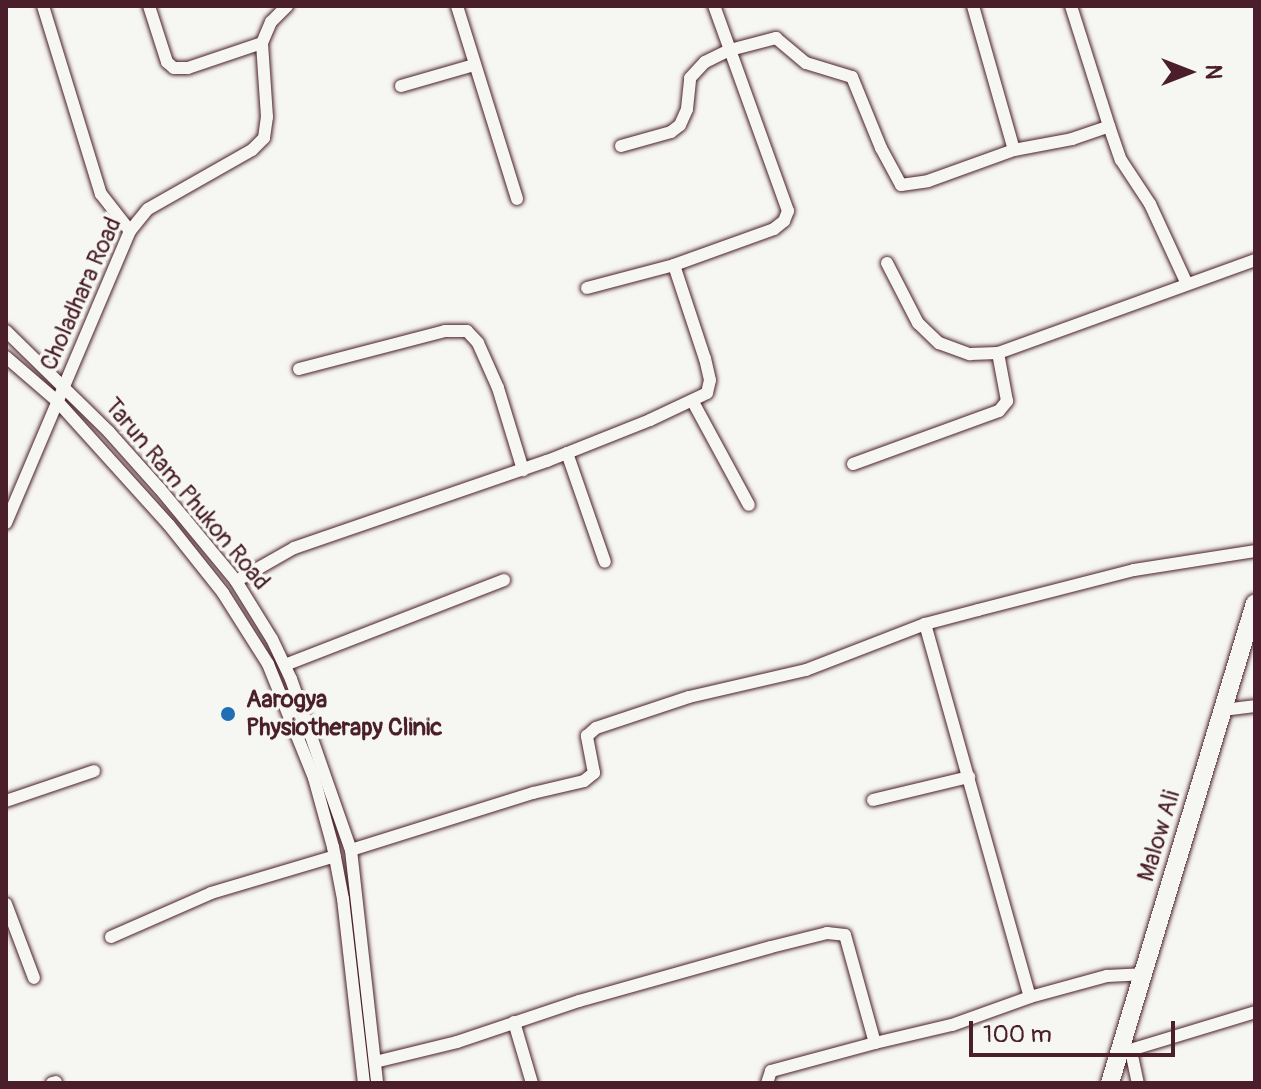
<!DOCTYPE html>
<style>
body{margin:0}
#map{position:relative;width:1261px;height:1089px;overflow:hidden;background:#f6f6f2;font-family:Pangolin,sans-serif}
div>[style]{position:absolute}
.roads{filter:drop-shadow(0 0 2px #4a1f2b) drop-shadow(0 0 2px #4a1f2b)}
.street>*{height:12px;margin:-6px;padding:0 6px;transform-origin:6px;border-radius:6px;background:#f6f6f2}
.secondary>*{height:18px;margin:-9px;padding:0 9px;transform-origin:9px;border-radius:9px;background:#f6f6f2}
.dots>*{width:22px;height:22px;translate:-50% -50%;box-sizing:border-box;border:4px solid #f6f6f2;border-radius:50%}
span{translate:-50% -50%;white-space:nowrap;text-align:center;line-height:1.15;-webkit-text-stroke:7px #f6f6f2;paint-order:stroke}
.street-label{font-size:24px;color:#4a1f2b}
.poi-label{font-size:24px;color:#4a1f2b;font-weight:700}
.left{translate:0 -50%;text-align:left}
.frame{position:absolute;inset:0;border:8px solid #4a1f2b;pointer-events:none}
.north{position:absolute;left:1149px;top:32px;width:80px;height:80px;-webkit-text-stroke:6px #f6f6f2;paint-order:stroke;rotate:90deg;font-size:22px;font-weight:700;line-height:32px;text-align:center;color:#4a1f2b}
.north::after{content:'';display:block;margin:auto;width:28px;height:36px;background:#4a1f2b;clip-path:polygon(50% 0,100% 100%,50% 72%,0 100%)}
.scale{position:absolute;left:969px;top:1021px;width:206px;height:36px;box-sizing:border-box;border:4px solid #4a1f2b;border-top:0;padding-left:10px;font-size:24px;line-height:28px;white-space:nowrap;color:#4a1f2b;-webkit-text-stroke:6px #f6f6f2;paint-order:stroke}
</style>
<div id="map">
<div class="roads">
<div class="street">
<div style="left:43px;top:6px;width:197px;rotate:72.9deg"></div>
<div style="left:101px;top:194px;width:47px;rotate:51.9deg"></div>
<div style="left:149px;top:6px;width:59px;rotate:72.2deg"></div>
<div style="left:167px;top:62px;width:9px;rotate:41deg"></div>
<div style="left:174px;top:68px;width:14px"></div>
<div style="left:188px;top:68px;width:78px;rotate:-18.7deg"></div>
<div style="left:457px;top:6px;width:202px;rotate:72.7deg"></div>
<div style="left:1071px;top:6px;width:126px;rotate:72.4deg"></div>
<div style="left:401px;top:86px;width:76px;rotate:-16deg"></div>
<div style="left:621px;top:146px;width:52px;rotate:-15.6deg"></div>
<div style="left:671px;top:132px;width:11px;rotate:-38deg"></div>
<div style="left:680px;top:125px;width:17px;rotate:-66deg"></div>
<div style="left:687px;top:109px;width:31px;rotate:-84deg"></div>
<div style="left:690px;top:78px;width:22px;rotate:-47deg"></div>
<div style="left:705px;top:62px;width:28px;rotate:-26deg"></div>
<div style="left:730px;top:50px;width:48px;rotate:-14.6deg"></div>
<div style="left:776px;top:38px;width:39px;rotate:40deg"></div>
<div style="left:806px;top:63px;width:48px;rotate:16.9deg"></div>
<div style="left:852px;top:77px;width:77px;rotate:67.8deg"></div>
<div style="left:881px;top:148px;width:42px;rotate:61.6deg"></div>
<div style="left:901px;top:185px;width:27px;rotate:-8deg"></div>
<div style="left:928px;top:181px;width:91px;rotate:-19.8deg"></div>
<div style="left:1014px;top:150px;width:150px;rotate:-105.9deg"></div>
<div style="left:1014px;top:150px;width:59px;rotate:-10.7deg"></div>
<div style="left:1072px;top:139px;width:39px;rotate:-19deg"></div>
<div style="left:1109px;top:126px;width:36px;rotate:71deg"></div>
<div style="left:1121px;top:160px;width:53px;rotate:56.6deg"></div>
<div style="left:1150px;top:204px;width:88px;rotate:65.2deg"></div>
<div style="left:887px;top:263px;width:68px;rotate:62.7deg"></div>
<div style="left:918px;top:323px;width:29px;rotate:44deg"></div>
<div style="left:939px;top:343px;width:33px;rotate:20deg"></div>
<div style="left:970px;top:354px;width:28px;rotate:-2deg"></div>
<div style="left:587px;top:288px;width:90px;rotate:-14.8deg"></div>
<div style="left:6px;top:331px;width:144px;rotate:44.4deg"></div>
<div style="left:109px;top:432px;width:76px;rotate:48.2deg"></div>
<div style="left:160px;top:489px;width:119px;rotate:50.4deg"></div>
<div style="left:236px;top:581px;width:68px;rotate:58.2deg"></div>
<div style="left:272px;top:639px;width:44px;rotate:64.6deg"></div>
<div style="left:291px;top:679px;width:181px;rotate:70.7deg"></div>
<div style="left:351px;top:850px;width:234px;rotate:83.6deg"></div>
<div style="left:6px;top:357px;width:67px;rotate:40.8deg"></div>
<div style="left:57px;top:401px;width:167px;rotate:47.9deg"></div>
<div style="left:169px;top:525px;width:87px;rotate:51.5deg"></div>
<div style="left:223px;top:593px;width:84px;rotate:57.6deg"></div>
<div style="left:268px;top:664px;width:123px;rotate:68deg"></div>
<div style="left:314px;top:778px;width:72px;rotate:74.6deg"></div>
<div style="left:333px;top:847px;width:53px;rotate:79.1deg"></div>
<div style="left:343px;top:899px;width:185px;rotate:83.5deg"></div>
<div style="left:299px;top:369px;width:151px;rotate:-14.6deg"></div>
<div style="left:445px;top:331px;width:22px"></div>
<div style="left:467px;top:331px;width:16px;rotate:47deg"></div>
<div style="left:478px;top:343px;width:49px;rotate:66deg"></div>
<div style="left:498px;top:388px;width:86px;rotate:73deg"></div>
<div style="left:693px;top:402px;width:117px;rotate:61.5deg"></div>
<div style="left:567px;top:453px;width:115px;rotate:70.8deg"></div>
<div style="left:853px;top:464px;width:155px;rotate:-20deg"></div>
<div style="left:999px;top:411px;width:13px;rotate:-51deg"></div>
<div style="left:1007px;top:401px;width:49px;rotate:-100.6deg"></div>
<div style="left:998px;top:353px;width:273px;rotate:-19.9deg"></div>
<div style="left:6px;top:523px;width:317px;rotate:-67deg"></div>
<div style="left:130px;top:231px;width:28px;rotate:-51deg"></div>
<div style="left:148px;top:209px;width:120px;rotate:-29.6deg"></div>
<div style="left:252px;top:150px;width:17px;rotate:-45deg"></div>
<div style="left:264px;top:138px;width:21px;rotate:-82deg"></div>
<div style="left:267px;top:117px;width:74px;rotate:-93.9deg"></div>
<div style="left:262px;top:43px;width:23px;rotate:-67deg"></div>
<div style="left:271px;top:22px;width:23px;rotate:-45deg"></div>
<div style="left:236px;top:581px;width:67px;rotate:-29.6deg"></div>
<div style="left:294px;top:548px;width:268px;rotate:-19deg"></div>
<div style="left:547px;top:461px;width:111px;rotate:-21.7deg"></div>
<div style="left:650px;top:420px;width:63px;rotate:-25.3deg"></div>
<div style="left:707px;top:393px;width:13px;rotate:-77deg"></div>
<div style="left:710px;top:380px;width:22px;rotate:-103deg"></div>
<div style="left:705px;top:359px;width:99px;rotate:-108.3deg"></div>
<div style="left:674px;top:265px;width:106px;rotate:-19.8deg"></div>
<div style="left:774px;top:229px;width:13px;rotate:-39deg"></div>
<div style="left:784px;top:221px;width:11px;rotate:-68deg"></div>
<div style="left:788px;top:211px;width:218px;rotate:-109.8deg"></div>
<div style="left:925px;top:624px;width:387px;rotate:74.3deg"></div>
<div style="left:1030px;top:997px;width:80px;rotate:-15.3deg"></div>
<div style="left:1107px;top:976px;width:34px;rotate:-3deg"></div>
<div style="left:285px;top:665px;width:235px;rotate:-21.2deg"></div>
<div style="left:1223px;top:710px;width:32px;rotate:-7deg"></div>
<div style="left:873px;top:800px;width:99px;rotate:-13.5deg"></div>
<div style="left:6px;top:801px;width:93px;rotate:-18.8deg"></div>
<div style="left:351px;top:850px;width:191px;rotate:-17.4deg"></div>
<div style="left:533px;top:793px;width:52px;rotate:-13.2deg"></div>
<div style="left:584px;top:781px;width:13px;rotate:-39deg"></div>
<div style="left:594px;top:773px;width:38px;rotate:-101deg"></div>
<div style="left:587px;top:736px;width:12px;rotate:-42deg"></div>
<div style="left:596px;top:728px;width:98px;rotate:-18.4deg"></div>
<div style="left:689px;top:697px;width:120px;rotate:-13deg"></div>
<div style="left:806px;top:670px;width:128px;rotate:-21.1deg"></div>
<div style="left:925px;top:624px;width:55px;rotate:-14.8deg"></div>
<div style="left:978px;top:610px;width:161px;rotate:-14.4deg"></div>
<div style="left:1134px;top:570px;width:122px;rotate:-8.9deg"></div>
<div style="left:6px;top:904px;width:79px;rotate:69.3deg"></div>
<div style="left:111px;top:937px;width:109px;rotate:-23.7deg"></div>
<div style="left:211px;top:893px;width:129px;rotate:-16.6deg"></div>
<div style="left:514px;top:1022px;width:64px;rotate:73.6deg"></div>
<div style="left:875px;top:1043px;width:79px;rotate:-13.2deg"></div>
<div style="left:952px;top:1025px;width:83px;rotate:-19.7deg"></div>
<div style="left:1131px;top:1051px;width:33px;rotate:78deg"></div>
<div style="left:1117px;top:1054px;width:144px;rotate:-16.9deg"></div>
<div style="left:375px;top:1062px;width:84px;rotate:-13.7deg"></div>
<div style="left:457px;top:1042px;width:129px;rotate:-18.6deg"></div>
<div style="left:579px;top:1001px;width:199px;rotate:-15.7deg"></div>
<div style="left:771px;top:947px;width:58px;rotate:-14deg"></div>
<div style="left:827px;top:933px;width:18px;rotate:6deg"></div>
<div style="left:845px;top:935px;width:112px;rotate:74.5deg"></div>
<div style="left:875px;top:1043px;width:108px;rotate:164.9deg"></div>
<div style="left:771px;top:1071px;width:13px;rotate:108deg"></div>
<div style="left:52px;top:1083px;width:4px;rotate:-14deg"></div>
</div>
<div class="secondary">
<div style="left:1110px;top:1083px;width:501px;rotate:-73.19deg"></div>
</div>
</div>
<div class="dots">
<div style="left:228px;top:714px;background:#1f6fb2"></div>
</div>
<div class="street-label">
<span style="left:81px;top:294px;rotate:-66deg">Choladhara Road</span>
<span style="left:187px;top:494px;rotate:50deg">Tarun Ram Phukon Road</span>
<span style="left:1159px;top:836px;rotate:-73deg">Malow Ali</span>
</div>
<div class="poi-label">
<span class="left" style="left:246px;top:714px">Aarogya<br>Physiotherapy Clinic</span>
</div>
<div class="frame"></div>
<div class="north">N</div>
<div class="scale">100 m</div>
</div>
